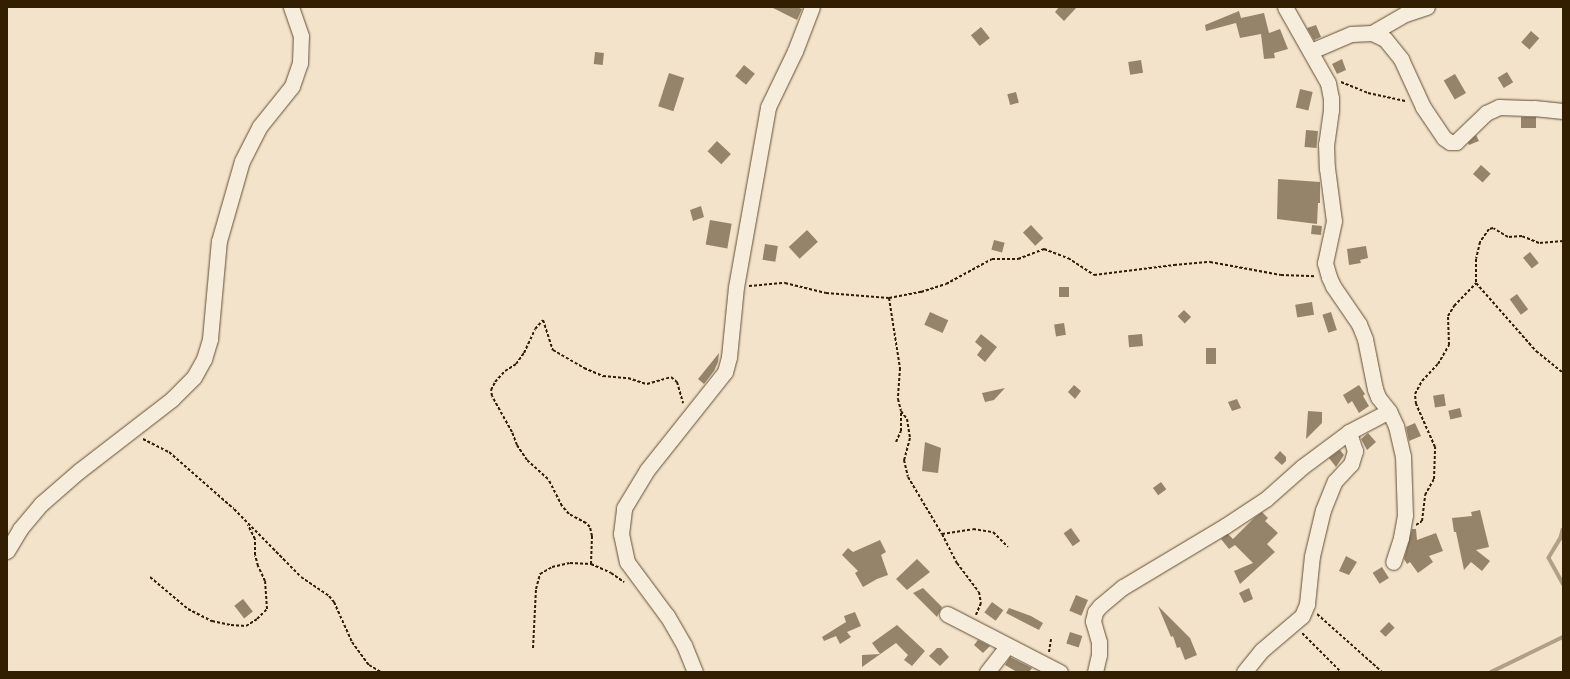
<!DOCTYPE html>
<style>
body{margin:0}
#map{position:relative;width:1570px;height:679px;overflow:hidden;background:#f3e3ca;font-family:Alegreya,serif}
div>[style]{position:absolute}
.stream>*{height:3.5px;margin:-1.75px;padding:0 1.75px;transform-origin:1.75px;border-radius:1.75px;background:#b1a086}
.building>*{inset:0;background:#96846a;transform-origin:0 0}
.path>*{height:2px;margin-top:-1px;transform-origin:0;background:repeating-linear-gradient(90deg,#321e01 0 3px,transparent 0 5px)}
.roads{filter:drop-shadow(0 0 1px #624f33) drop-shadow(0 0 1px #624f33)}
.minor>*{height:15px;margin:-7.5px;padding:0 7.5px;transform-origin:7.5px;border-radius:7.5px;background:#f7eddd}
span{translate:-50% -50%;white-space:nowrap;text-align:center;line-height:1.15;-webkit-text-stroke:3.5px #f7eddd;paint-order:stroke}
.frame{position:absolute;inset:0;border:8px solid #321e01;pointer-events:none}
</style>
<div id="map">
<div class="stream">
<div style="left:1563px;top:530px;width:8px;rotate:104deg"></div>
<div style="left:1561px;top:538px;width:23px;rotate:121deg"></div>
<div style="left:1549px;top:558px;width:29px;rotate:61deg"></div>
<div style="left:1491px;top:672px;width:80px;rotate:-25.9deg"></div>
</div>
<div class="building">
<div style="clip-path:polygon(771px 7px,797px 7px,802px 9px,797px 20px)"></div>
<div style="clip-path:polygon(1059px 7px,1077px 7px,1064px 21px,1055px 12px)"></div>
<div style="clip-path:polygon(1239px 11px,1241px 18px,1264px 13px,1269px 33px,1280px 29px,1288px 49px,1274px 53px,1275px 58px,1264px 59px,1261px 34px,1240px 38px,1236px 23px,1206px 31px,1205px 25px)"></div>
<div style="clip-path:polygon(1316px 25px,1321px 37px,1314px 40px,1307px 28px)"></div>
<div style="left:981px;top:27px;width:14px;height:13px;rotate:51deg"></div>
<div style="left:1531px;top:31px;width:11px;height:15px;rotate:41deg"></div>
<div style="left:595px;top:52px;width:9px;height:12px;rotate:6deg"></div>
<div style="clip-path:polygon(1342px 59px,1346px 70px,1337px 74px,1332px 64px)"></div>
<div style="left:1141px;top:60px;width:13px;height:13px;rotate:81deg"></div>
<div style="left:744px;top:65px;width:14px;height:14px;rotate:39deg"></div>
<div style="left:1507px;top:72px;width:12px;height:11px;rotate:59deg"></div>
<div style="left:669px;top:73px;width:16px;height:35px;rotate:18deg"></div>
<div style="left:1455px;top:74px;width:22px;height:13px;rotate:60deg"></div>
<div style="left:1300px;top:89px;width:13px;height:19px;rotate:13deg"></div>
<div style="left:1016px;top:92px;width:11px;height:9px;rotate:75deg"></div>
<div style="left:1521px;top:117px;width:15px;height:11px"></div>
<div style="left:1306px;top:130px;width:12px;height:17px;rotate:5deg"></div>
<div style="clip-path:polygon(1476px 135px,1479px 141px,1469px 145px,1468px 143px)"></div>
<div style="left:717px;top:141px;width:19px;height:14px;rotate:43deg"></div>
<div style="left:1481px;top:165px;width:13px;height:12px;rotate:42deg"></div>
<div style="clip-path:polygon(1278px 179px,1320px 182px,1320px 203px,1318px 203px,1317px 224px,1277px 219px)"></div>
<div style="clip-path:polygon(701px 206px,704px 217px,693px 221px,690px 210px)"></div>
<div style="left:710px;top:220px;width:22px;height:25px;rotate:10deg"></div>
<div style="left:1031px;top:225px;width:18px;height:11px;rotate:47deg"></div>
<div style="left:1312px;top:225px;width:10px;height:9px;rotate:6deg"></div>
<div style="left:807px;top:230px;width:16px;height:25px;rotate:47deg"></div>
<div style="left:994px;top:240px;width:11px;height:10px;rotate:15deg"></div>
<div style="left:765px;top:244px;width:13px;height:16px;rotate:9deg"></div>
<div style="clip-path:polygon(1366px 246px,1368px 258px,1360px 260px,1361px 263px,1349px 265px,1347px 249px)"></div>
<div style="left:1530px;top:252px;width:14px;height:9px;rotate:51deg"></div>
<div style="left:1069px;top:287px;width:10px;height:10px;rotate:90deg"></div>
<div style="left:1517px;top:294px;width:19px;height:9px;rotate:54deg"></div>
<div style="left:1312px;top:302px;width:13px;height:17px;rotate:81deg"></div>
<div style="left:1184px;top:310px;width:10px;height:9px;rotate:45deg"></div>
<div style="left:930px;top:312px;width:20px;height:14px;rotate:24deg"></div>
<div style="left:1331px;top:312px;width:19px;height:9px;rotate:72deg"></div>
<div style="left:1064px;top:323px;width:12px;height:10px;rotate:81deg"></div>
<div style="clip-path:polygon(981px 334px,997px 347px,985px 362px,977px 355px,982px 348px,975px 342px)"></div>
<div style="left:1142px;top:334px;width:12px;height:14px;rotate:85deg"></div>
<div style="left:1206px;top:348px;width:10px;height:16px"></div>
<div style="clip-path:polygon(719px 353px,718px 362px,714px 371px,704px 384px,698px 379px)"></div>
<div style="clip-path:polygon(1074px 385px,1081px 391px,1075px 399px,1068px 392px)"></div>
<div style="clip-path:polygon(1359px 385px,1365px 394px,1363px 396px,1369px 406px,1359px 413px,1352px 401px,1348px 404px,1343px 395px)"></div>
<div style="clip-path:polygon(1005px 388px,994px 400px,985px 402px,982px 393px)"></div>
<div style="left:1444px;top:394px;width:12px;height:11px;rotate:81deg"></div>
<div style="clip-path:polygon(1237px 399px,1241px 408px,1232px 411px,1228px 402px)"></div>
<div style="left:1460px;top:408px;width:9px;height:12px;rotate:77deg"></div>
<div style="clip-path:polygon(1308px 411px,1322px 412px,1322px 423px,1306px 439px)"></div>
<div style="clip-path:polygon(1415px 423px,1421px 436px,1409px 441px,1406px 427px)"></div>
<div style="clip-path:polygon(1368px 433px,1376px 442px,1367px 450px,1361px 439px)"></div>
<div style="clip-path:polygon(925px 442px,941px 448px,938px 473px,922px 471px)"></div>
<div style="clip-path:polygon(1340px 450px,1344px 455px,1336px 467px,1329px 458px)"></div>
<div style="clip-path:polygon(1280px 451px,1286px 457px,1286px 461px,1282px 465px,1274px 458px)"></div>
<div style="left:1161px;top:482px;width:9px;height:10px;rotate:54deg"></div>
<div style="clip-path:polygon(1480px 510px,1489px 547px,1476px 550px,1490px 561px,1482px 571px,1471px 562px,1464px 570px,1456px 532px,1454px 532px,1452px 518px,1472px 516px,1471px 512px)"></div>
<div style="clip-path:polygon(1262px 512px,1268px 518px,1265px 521px,1278px 533px,1267px 544px,1275px 552px,1240px 584px,1234px 571px,1253px 563px,1235px 545px,1229px 549px,1221px 539px,1228px 534px,1233px 539px,1253px 519px)"></div>
<div style="left:1071px;top:528px;width:16px;height:9px;rotate:55deg"></div>
<div style="clip-path:polygon(1412px 529px,1416px 529px,1417px 540px,1436px 533px,1443px 551px,1429px 556px,1433px 562px,1418px 573px,1410px 562px,1407px 564px,1404px 559px)"></div>
<div style="clip-path:polygon(880px 540px,886px 552px,881px 555px,888px 575px,877px 579px,863px 587px,855px 573px,858px 571px,842px 555px,848px 548px,853px 552px)"></div>
<div style="clip-path:polygon(1346px 556px,1357px 562px,1349px 575px,1339px 571px)"></div>
<div style="clip-path:polygon(917px 559px,930px 572px,907px 590px,896px 579px)"></div>
<div style="left:1382px;top:567px;width:13px;height:11px;rotate:58deg"></div>
<div style="clip-path:polygon(923px 588px,942px 607px,937px 617px,913px 593px)"></div>
<div style="clip-path:polygon(1249px 588px,1253px 599px,1244px 603px,1239px 593px)"></div>
<div style="left:1076px;top:595px;width:13px;height:17px;rotate:23deg"></div>
<div style="left:243px;top:599px;width:16px;height:11px;rotate:52deg"></div>
<div style="left:992px;top:602px;width:14px;height:13px;rotate:36deg"></div>
<div style="clip-path:polygon(1158px 606px,1190px 638px,1197px 655px,1185px 660px,1180px 647px,1177px 648px,1173px 636px,1171px 637px)"></div>
<div style="clip-path:polygon(1009px 608px,1031px 616px,1043px 623px,1039px 630px,1006px 613px)"></div>
<div style="clip-path:polygon(855px 612px,861px 626px,847px 632px,851px 637px,840px 644px,836px 636px,824px 641px,822px 637px,846px 622px,844px 616px)"></div>
<div style="left:1389px;top:622px;width:8px;height:13px;rotate:45deg"></div>
<div style="clip-path:polygon(897px 625px,925px 651px,912px 666px,904px 660px,908px 655px,896px 643px,862px 667px,862px 655px,880px 654px,872px 643px)"></div>
<div style="left:1070px;top:632px;width:13px;height:12px;rotate:18deg"></div>
<div style="clip-path:polygon(978px 640px,990px 646px,983px 653px,974px 645px)"></div>
<div style="clip-path:polygon(937px 648px,941px 648px,949px 657px,940px 666px,929px 656px)"></div>
<div style="clip-path:polygon(1010px 657px,1032px 668px,1029px 672px,1017px 672px,1005px 665px)"></div>
</div>
<div class="path">
<div style="left:1341px;top:82px;width:29px;rotate:22deg"></div>
<div style="left:1368px;top:93px;width:38px;rotate:12deg"></div>
<div style="left:1563px;top:241px;width:24px;rotate:175deg"></div>
<div style="left:1539px;top:243px;width:18px;rotate:-158deg"></div>
<div style="left:1522px;top:236px;width:14px;rotate:176deg"></div>
<div style="left:1508px;top:237px;width:17px;rotate:-149deg"></div>
<div style="left:1493px;top:228px;width:4px;rotate:166deg"></div>
<div style="left:1489px;top:229px;width:16px;rotate:125deg"></div>
<div style="left:1480px;top:242px;width:17px;rotate:103deg"></div>
<div style="left:1476px;top:259px;width:24px;rotate:90deg"></div>
<div style="left:1476px;top:283px;width:91px;rotate:48.6deg"></div>
<div style="left:1536px;top:351px;width:35px;rotate:39deg"></div>
<div style="left:749px;top:286px;width:36px;rotate:-5deg"></div>
<div style="left:785px;top:283px;width:42px;rotate:13.7deg"></div>
<div style="left:826px;top:293px;width:63px;rotate:4.5deg"></div>
<div style="left:889px;top:298px;width:33px;rotate:-11deg"></div>
<div style="left:921px;top:292px;width:26px;rotate:-18deg"></div>
<div style="left:946px;top:284px;width:52px;rotate:-28.5deg"></div>
<div style="left:992px;top:259px;width:26px"></div>
<div style="left:1018px;top:259px;width:28px;rotate:-21deg"></div>
<div style="left:1044px;top:249px;width:26px;rotate:21deg"></div>
<div style="left:1068px;top:258px;width:31px;rotate:33deg"></div>
<div style="left:1094px;top:275px;width:81px;rotate:-7.1deg"></div>
<div style="left:1174px;top:265px;width:36px;rotate:-5deg"></div>
<div style="left:1210px;top:262px;width:72px;rotate:10.4deg"></div>
<div style="left:1281px;top:275px;width:35px;rotate:2deg"></div>
<div style="left:889px;top:298px;width:71px;rotate:81.1deg"></div>
<div style="left:900px;top:368px;width:31px;rotate:94deg"></div>
<div style="left:898px;top:399px;width:12px;rotate:76deg"></div>
<div style="left:901px;top:411px;width:10px;rotate:53deg"></div>
<div style="left:907px;top:419px;width:19px;rotate:81deg"></div>
<div style="left:910px;top:438px;width:23px;rotate:105deg"></div>
<div style="left:904px;top:460px;width:17px;rotate:77deg"></div>
<div style="left:908px;top:477px;width:66px;rotate:59.2deg"></div>
<div style="left:942px;top:534px;width:33px;rotate:63deg"></div>
<div style="left:957px;top:563px;width:36px;rotate:53deg"></div>
<div style="left:979px;top:592px;width:11px;rotate:80deg"></div>
<div style="left:981px;top:603px;width:13px;rotate:113deg"></div>
<div style="left:143px;top:439px;width:29px;rotate:27deg"></div>
<div style="left:169px;top:452px;width:86px;rotate:41.2deg"></div>
<div style="left:234px;top:509px;width:95px;rotate:45.4deg"></div>
<div style="left:301px;top:577px;width:34px;rotate:34deg"></div>
<div style="left:329px;top:596px;width:8px;rotate:50deg"></div>
<div style="left:334px;top:602px;width:44px;rotate:65.8deg"></div>
<div style="left:352px;top:642px;width:29px;rotate:54deg"></div>
<div style="left:369px;top:665px;width:14px;rotate:30deg"></div>
<div style="left:896px;top:442px;width:12px;rotate:-66deg"></div>
<div style="left:901px;top:431px;width:18px;rotate:-90deg"></div>
<div style="left:1416px;top:525px;width:7px;rotate:-34deg"></div>
<div style="left:1422px;top:521px;width:26px;rotate:-83deg"></div>
<div style="left:1425px;top:495px;width:18px;rotate:-61deg"></div>
<div style="left:1434px;top:479px;width:32px;rotate:-88deg"></div>
<div style="left:1435px;top:447px;width:47px;rotate:-113.8deg"></div>
<div style="left:1416px;top:404px;width:10px;rotate:-96deg"></div>
<div style="left:1415px;top:394px;width:15px;rotate:-62deg"></div>
<div style="left:1422px;top:381px;width:23px;rotate:-47deg"></div>
<div style="left:1438px;top:364px;width:22px;rotate:-60deg"></div>
<div style="left:1449px;top:345px;width:29px;rotate:-92deg"></div>
<div style="left:1448px;top:316px;width:12px;rotate:-59deg"></div>
<div style="left:1454px;top:306px;width:32px;rotate:-46deg"></div>
<div style="left:942px;top:534px;width:31px;rotate:-9deg"></div>
<div style="left:973px;top:529px;width:20px;rotate:9deg"></div>
<div style="left:993px;top:532px;width:21px;rotate:45deg"></div>
<div style="left:591px;top:564px;width:28px;rotate:-88deg"></div>
<div style="left:592px;top:536px;width:9px;rotate:-103deg"></div>
<div style="left:590px;top:527px;width:6px;rotate:-135deg"></div>
<div style="left:586px;top:523px;width:19px;rotate:-152deg"></div>
<div style="left:569px;top:514px;width:11px;rotate:-131deg"></div>
<div style="left:562px;top:506px;width:30px;rotate:-117deg"></div>
<div style="left:548px;top:479px;width:28px;rotate:-138deg"></div>
<div style="left:527px;top:460px;width:18px;rotate:-124deg"></div>
<div style="left:517px;top:445px;width:14px;rotate:-111deg"></div>
<div style="left:512px;top:432px;width:41px;rotate:-119.1deg"></div>
<div style="left:492px;top:396px;width:6px;rotate:-99deg"></div>
<div style="left:491px;top:390px;width:9px;rotate:-63deg"></div>
<div style="left:495px;top:382px;width:15px;rotate:-48deg"></div>
<div style="left:505px;top:371px;width:13px;rotate:-32deg"></div>
<div style="left:516px;top:364px;width:14px;rotate:-54deg"></div>
<div style="left:524px;top:353px;width:26px;rotate:-65deg"></div>
<div style="left:535px;top:329px;width:12px;rotate:-48deg"></div>
<div style="left:543px;top:320px;width:32px;rotate:72deg"></div>
<div style="left:553px;top:350px;width:36px;rotate:30deg"></div>
<div style="left:584px;top:368px;width:21px;rotate:23deg"></div>
<div style="left:603px;top:376px;width:25px;rotate:5deg"></div>
<div style="left:628px;top:378px;width:20px;rotate:18deg"></div>
<div style="left:647px;top:384px;width:25px;rotate:-16deg"></div>
<div style="left:671px;top:377px;width:8px;rotate:40deg"></div>
<div style="left:677px;top:382px;width:22px;rotate:74deg"></div>
<div style="left:150px;top:577px;width:50px;rotate:40.1deg"></div>
<div style="left:188px;top:609px;width:27px;rotate:27deg"></div>
<div style="left:212px;top:621px;width:19px;rotate:12deg"></div>
<div style="left:231px;top:625px;width:15px;rotate:4deg"></div>
<div style="left:246px;top:626px;width:13px;rotate:-32deg"></div>
<div style="left:257px;top:619px;width:14px;rotate:-45deg"></div>
<div style="left:267px;top:609px;width:28px;rotate:-94deg"></div>
<div style="left:265px;top:581px;width:17px;rotate:-115deg"></div>
<div style="left:258px;top:566px;width:11px;rotate:-105deg"></div>
<div style="left:255px;top:555px;width:16px;rotate:-90deg"></div>
<div style="left:255px;top:539px;width:16px;rotate:-117deg"></div>
<div style="left:1317px;top:614px;width:87px;rotate:41.7deg"></div>
<div style="left:1302px;top:633px;width:55px;rotate:45deg"></div>
<div style="left:533px;top:648px;width:59px;rotate:-87.1deg"></div>
<div style="left:536px;top:589px;width:16px;rotate:-75deg"></div>
<div style="left:540px;top:574px;width:14px;rotate:-30deg"></div>
<div style="left:552px;top:567px;width:18px;rotate:-13deg"></div>
<div style="left:570px;top:563px;width:21px;rotate:3deg"></div>
<div style="left:591px;top:564px;width:22px;rotate:24deg"></div>
<div style="left:611px;top:573px;width:16px;rotate:35deg"></div>
<div style="left:1049px;top:652px;width:13px;rotate:-81deg"></div>
</div>
<div class="roads">
<div class="minor">
<div style="left:1285px;top:7px;width:87px;rotate:60.5deg"></div>
<div style="left:1328px;top:83px;width:15px;rotate:79deg"></div>
<div style="left:1331px;top:98px;width:12px;rotate:90deg"></div>
<div style="left:1331px;top:110px;width:34px;rotate:98deg"></div>
<div style="left:1326px;top:144px;width:24px;rotate:88deg"></div>
<div style="left:1327px;top:168px;width:53px;rotate:82.5deg"></div>
<div style="left:1334px;top:221px;width:43px;rotate:102.1deg"></div>
<div style="left:1325px;top:263px;width:15px;rotate:74deg"></div>
<div style="left:1329px;top:277px;width:10px;rotate:66deg"></div>
<div style="left:1333px;top:286px;width:46px;rotate:55.6deg"></div>
<div style="left:1359px;top:324px;width:16px;rotate:68deg"></div>
<div style="left:1365px;top:339px;width:51px;rotate:78.7deg"></div>
<div style="left:1375px;top:389px;width:9px;rotate:69deg"></div>
<div style="left:1378px;top:397px;width:18px;rotate:52deg"></div>
<div style="left:1389px;top:411px;width:17px;rotate:65deg"></div>
<div style="left:1396px;top:426px;width:31px;rotate:77deg"></div>
<div style="left:1403px;top:456px;width:59px;rotate:88.1deg"></div>
<div style="left:1405px;top:515px;width:23px;rotate:100deg"></div>
<div style="left:1401px;top:538px;width:25px;rotate:108deg"></div>
<div style="left:1372px;top:33px;width:38px;rotate:-30deg"></div>
<div style="left:1405px;top:14px;width:23px;rotate:-18deg"></div>
<div style="left:1311px;top:51px;width:43px;rotate:-23deg"></div>
<div style="left:1351px;top:34px;width:21px;rotate:-3deg"></div>
<div style="left:1372px;top:33px;width:14px;rotate:25deg"></div>
<div style="left:1385px;top:39px;width:26px;rotate:51deg"></div>
<div style="left:1401px;top:59px;width:53px;rotate:65.4deg"></div>
<div style="left:1423px;top:107px;width:37px;rotate:56deg"></div>
<div style="left:1444px;top:138px;width:7px;rotate:34deg"></div>
<div style="left:1450px;top:142px;width:6px"></div>
<div style="left:1456px;top:142px;width:42px;rotate:-44deg"></div>
<div style="left:1486px;top:113px;width:14px;rotate:-25deg"></div>
<div style="left:1499px;top:107px;width:35px;rotate:2deg"></div>
<div style="left:1534px;top:108px;width:29px;rotate:6deg"></div>
<div style="left:7px;top:551px;width:26px;rotate:-59deg"></div>
<div style="left:20px;top:529px;width:33px;rotate:-50deg"></div>
<div style="left:41px;top:504px;width:50px;rotate:-41deg"></div>
<div style="left:79px;top:471px;width:118px;rotate:-37.7deg"></div>
<div style="left:172px;top:399px;width:31px;rotate:-45deg"></div>
<div style="left:194px;top:377px;width:21px;rotate:-61deg"></div>
<div style="left:204px;top:359px;width:21px;rotate:-73deg"></div>
<div style="left:210px;top:339px;width:98px;rotate:-84.8deg"></div>
<div style="left:219px;top:241px;width:83px;rotate:-74deg"></div>
<div style="left:242px;top:161px;width:39px;rotate:-63deg"></div>
<div style="left:260px;top:126px;width:51px;rotate:-51.3deg"></div>
<div style="left:292px;top:86px;width:24px;rotate:-71deg"></div>
<div style="left:300px;top:63px;width:27px;rotate:-88deg"></div>
<div style="left:301px;top:36px;width:31px;rotate:-109deg"></div>
<div style="left:947px;top:614px;width:127px;rotate:27.2deg"></div>
<div style="left:695px;top:672px;width:29px;rotate:-112deg"></div>
<div style="left:684px;top:645px;width:34px;rotate:-120deg"></div>
<div style="left:667px;top:616px;width:67px;rotate:-126.5deg"></div>
<div style="left:627px;top:562px;width:29px;rotate:-102deg"></div>
<div style="left:621px;top:534px;width:26px;rotate:-83deg"></div>
<div style="left:624px;top:508px;width:44px;rotate:-58.8deg"></div>
<div style="left:647px;top:470px;width:125px;rotate:-51.5deg"></div>
<div style="left:725px;top:372px;width:16px;rotate:-75deg"></div>
<div style="left:729px;top:357px;width:70px;rotate:-84.3deg"></div>
<div style="left:736px;top:287px;width:183px;rotate:-79.9deg"></div>
<div style="left:768px;top:107px;width:62px;rotate:-64.3deg"></div>
<div style="left:795px;top:51px;width:47px;rotate:-68.9deg"></div>
<div style="left:987px;top:672px;width:33px;rotate:-52deg"></div>
<div style="left:1095px;top:672px;width:17px;rotate:-77deg"></div>
<div style="left:1099px;top:655px;width:13px;rotate:-90deg"></div>
<div style="left:1099px;top:642px;width:22px;rotate:-106deg"></div>
<div style="left:1093px;top:621px;width:9px;rotate:-77deg"></div>
<div style="left:1095px;top:612px;width:8px;rotate:-50deg"></div>
<div style="left:1100px;top:606px;width:30px;rotate:-40deg"></div>
<div style="left:1123px;top:587px;width:119px;rotate:-30.9deg"></div>
<div style="left:1225px;top:526px;width:49px;rotate:-33.4deg"></div>
<div style="left:1266px;top:499px;width:48px;rotate:-41.6deg"></div>
<div style="left:1302px;top:467px;width:59px;rotate:-36.7deg"></div>
<div style="left:1349px;top:432px;width:45px;rotate:-27.7deg"></div>
<div style="left:1244px;top:672px;width:28px;rotate:-51deg"></div>
<div style="left:1262px;top:650px;width:52px;rotate:-40.4deg"></div>
<div style="left:1302px;top:616px;width:13px;rotate:-67deg"></div>
<div style="left:1307px;top:604px;width:48px;rotate:-84.1deg"></div>
<div style="left:1312px;top:556px;width:47px;rotate:-76.6deg"></div>
<div style="left:1323px;top:510px;width:31px;rotate:-68deg"></div>
<div style="left:1335px;top:481px;width:23px;rotate:-47deg"></div>
<div style="left:1351px;top:464px;width:14px;rotate:-73deg"></div>
<div style="left:1355px;top:451px;width:20px;rotate:-108deg"></div>
</div>
</div>
<div class="frame"></div>
</div>
